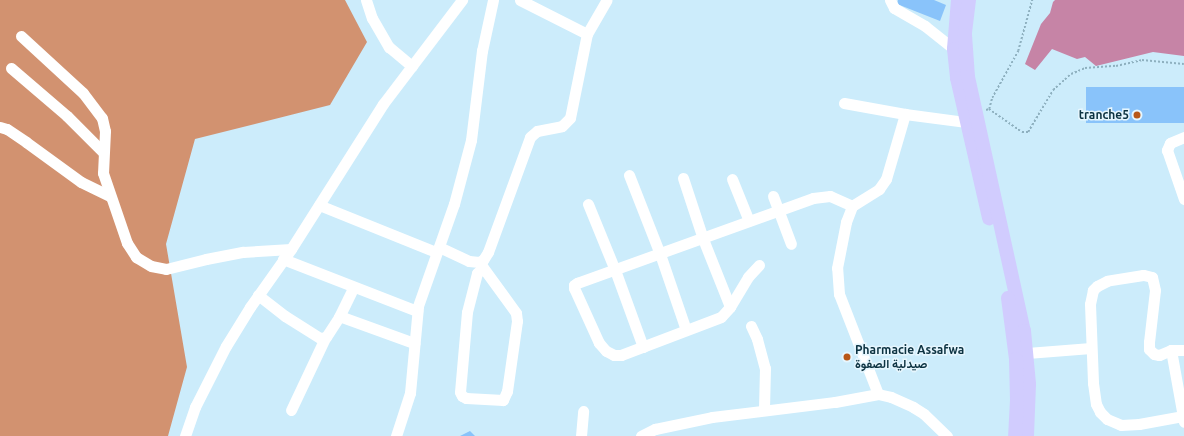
<!DOCTYPE html>
<meta charset="utf-8">
<style>
body{margin:0}
#map{position:relative;width:1184px;height:436px;overflow:hidden;background:#ccecfb;font-family:Ubuntu,Vazirmatn,sans-serif}
div>[style]{position:absolute}
.forest>*{inset:0;background:#d29270}
.water>*{inset:0;background:#c684a6}
.building>*{inset:0;background:#89c3fa;transform-origin:0 0}
.path>*{height:1.5px;margin-top:-0.75px;transform-origin:0;background:repeating-linear-gradient(90deg,#8eb0bf 0 2px,transparent 0 4px)}
.minor>*{height:11px;margin:-5.5px;padding:0 5.5px;transform-origin:5.5px;border-radius:5.5px;background:#fff}
.major>*{height:14px;margin:-7px;padding:0 7px;transform-origin:7px;border-radius:7px;background:#d1ccfe}
.dots>*{width:11px;height:11px;translate:-50% -50%;box-sizing:border-box;border:2px solid #e6f6fe;border-radius:50%}
span{translate:-50% -50%;white-space:nowrap;text-align:center;line-height:1.15;-webkit-text-stroke:3px #e6f6fe;paint-order:stroke}
.poi-label{font-size:12px;color:#0d3342;font-weight:700}
.right{translate:-100% -50%;text-align:right}
.left{translate:0 -50%;text-align:left}
</style>
<div id="map">
<div class="forest">
<div style="clip-path:polygon(0 0,345px 0,367px 42px,330px 105px,195px 139px,166px 244px,187px 367px,168px 436px,0 436px)"></div>
</div>
<div class="water">
<div style="clip-path:polygon(1055px 0,1184px 0,1184px 56px,1153px 52px,1096px 66px,1085px 57px,1077px 59px,1052px 49px,1035px 70px,1025px 64px,1041px 24px,1050px 13px,1053px 2px)"></div>
</div>
<div class="building">
<div style="clip-path:polygon(898px 0,934px 0,946px 5px,940px 21px,897px 4px)"></div>
<div style="left:1184px;top:87px;width:36px;height:98px;rotate:90deg"></div>
<div style="clip-path:polygon(470px 431px,475px 436px,460px 436px)"></div>
</div>
<div class="path">
<div style="left:989px;top:109px;width:11px;rotate:-75deg"></div>
<div style="left:992px;top:98px;width:54px;rotate:-61deg"></div>
<div style="left:1018px;top:51px;width:53px;rotate:-74.6deg"></div>
<div style="left:986px;top:110px;width:3px;rotate:-18deg"></div>
<div style="left:989px;top:109px;width:40px;rotate:34.9deg"></div>
<div style="left:1022px;top:132px;width:6px"></div>
<div style="left:1028px;top:132px;width:49px;rotate:-59.2deg"></div>
<div style="left:1053px;top:90px;width:24px;rotate:-42deg"></div>
<div style="left:1071px;top:74px;width:15px;rotate:-23deg"></div>
<div style="left:1085px;top:68px;width:31px;rotate:-4deg"></div>
<div style="left:1116px;top:66px;width:27px;rotate:-13deg"></div>
<div style="left:1142px;top:60px;width:42px;rotate:5.4deg"></div>
</div>
<div class="minor">
<div style="left:366px;top:0;width:19px;rotate:72deg"></div>
<div style="left:372px;top:18px;width:34px;rotate:60deg"></div>
<div style="left:389px;top:47px;width:30px;rotate:40deg"></div>
<div style="left:520px;top:0;width:75px;rotate:26.9deg"></div>
<div style="left:890px;top:0;width:9px;rotate:63deg"></div>
<div style="left:894px;top:8px;width:36px;rotate:30deg"></div>
<div style="left:925px;top:26px;width:43px;rotate:38.5deg"></div>
<div style="left:21px;top:36px;width:84px;rotate:42.6deg"></div>
<div style="left:83px;top:93px;width:31px;rotate:53deg"></div>
<div style="left:102px;top:118px;width:13px;rotate:77deg"></div>
<div style="left:105px;top:131px;width:42px;rotate:92.7deg"></div>
<div style="left:103px;top:173px;width:74px;rotate:71.1deg"></div>
<div style="left:127px;top:243px;width:17px;rotate:57deg"></div>
<div style="left:136px;top:257px;width:17px;rotate:31deg"></div>
<div style="left:151px;top:266px;width:15px;rotate:11deg"></div>
<div style="left:166px;top:269px;width:41px;rotate:-14deg"></div>
<div style="left:206px;top:259px;width:38px;rotate:-11deg"></div>
<div style="left:243px;top:252px;width:48px;rotate:-3.6deg"></div>
<div style="left:11px;top:68px;width:74px;rotate:40.6deg"></div>
<div style="left:67px;top:116px;width:51px;rotate:45deg"></div>
<div style="left:844px;top:103px;width:62px;rotate:10.2deg"></div>
<div style="left:0;top:127px;width:7px;rotate:16deg"></div>
<div style="left:7px;top:129px;width:23px;rotate:34deg"></div>
<div style="left:26px;top:142px;width:68px;rotate:36deg"></div>
<div style="left:81px;top:182px;width:32px;rotate:26deg"></div>
<div style="left:1184px;top:137px;width:15px;rotate:157deg"></div>
<div style="left:1170px;top:143px;width:8px;rotate:113deg"></div>
<div style="left:1167px;top:150px;width:52px;rotate:70.9deg"></div>
<div style="left:629px;top:175px;width:85px;rotate:68.6deg"></div>
<div style="left:660px;top:254px;width:80px;rotate:71.1deg"></div>
<div style="left:683px;top:178px;width:64px;rotate:71.8deg"></div>
<div style="left:703px;top:239px;width:73px;rotate:68.3deg"></div>
<div style="left:732px;top:179px;width:45px;rotate:68deg"></div>
<div style="left:773px;top:196px;width:51px;rotate:69.4deg"></div>
<div style="left:588px;top:204px;width:71px;rotate:67.8deg"></div>
<div style="left:615px;top:270px;width:82px;rotate:70deg"></div>
<div style="left:319px;top:205px;width:126px;rotate:21.9deg"></div>
<div style="left:439px;top:247px;width:33px;rotate:25deg"></div>
<div style="left:469px;top:261px;width:10px;rotate:6deg"></div>
<div style="left:479px;top:262px;width:4px;rotate:-27deg"></div>
<div style="left:483px;top:260px;width:9px;rotate:-58deg"></div>
<div style="left:488px;top:252px;width:122px;rotate:-69.9deg"></div>
<div style="left:530px;top:137px;width:9px;rotate:-41deg"></div>
<div style="left:537px;top:131px;width:25px;rotate:-11deg"></div>
<div style="left:562px;top:126px;width:11px;rotate:-45deg"></div>
<div style="left:570px;top:118px;width:86px;rotate:-78.6deg"></div>
<div style="left:587px;top:34px;width:39px;rotate:-60deg"></div>
<div style="left:283px;top:259px;width:144px;rotate:21.2deg"></div>
<div style="left:479px;top:262px;width:63px;rotate:54deg"></div>
<div style="left:516px;top:313px;width:8px;rotate:83deg"></div>
<div style="left:517px;top:321px;width:71px;rotate:98.1deg"></div>
<div style="left:507px;top:391px;width:10px;rotate:114deg"></div>
<div style="left:503px;top:400px;width:37px;rotate:-177deg"></div>
<div style="left:466px;top:398px;width:4px;rotate:-153deg"></div>
<div style="left:462px;top:396px;width:4px;rotate:-117deg"></div>
<div style="left:460px;top:392px;width:80px;rotate:-85deg"></div>
<div style="left:467px;top:312px;width:40px;rotate:-75.6deg"></div>
<div style="left:477px;top:273px;width:8px;rotate:-40deg"></div>
<div style="left:759px;top:265px;width:16px;rotate:133deg"></div>
<div style="left:748px;top:277px;width:35px;rotate:121deg"></div>
<div style="left:730px;top:307px;width:13px;rotate:132deg"></div>
<div style="left:721px;top:317px;width:107px;rotate:159.2deg"></div>
<div style="left:621px;top:355px;width:7px;rotate:180deg"></div>
<div style="left:614px;top:355px;width:9px;rotate:-153deg"></div>
<div style="left:606px;top:351px;width:11px;rotate:-131deg"></div>
<div style="left:599px;top:343px;width:60px;rotate:-114.4deg"></div>
<div style="left:574px;top:288px;width:3px;rotate:-90deg"></div>
<div style="left:574px;top:285px;width:4px;rotate:-34deg"></div>
<div style="left:577px;top:283px;width:251px;rotate:-19.8deg"></div>
<div style="left:813px;top:198px;width:17px;rotate:-7deg"></div>
<div style="left:830px;top:196px;width:24px;rotate:24deg"></div>
<div style="left:258px;top:295px;width:34px;rotate:38deg"></div>
<div style="left:285px;top:316px;width:41px;rotate:32.2deg"></div>
<div style="left:320px;top:338px;width:6px;rotate:-9deg"></div>
<div style="left:326px;top:337px;width:24px;rotate:-57deg"></div>
<div style="left:339px;top:317px;width:3px"></div>
<div style="left:342px;top:317px;width:77px;rotate:19.9deg"></div>
<div style="left:339px;top:317px;width:32px;rotate:-64deg"></div>
<div style="left:751px;top:326px;width:14px;rotate:65deg"></div>
<div style="left:757px;top:339px;width:30px;rotate:75deg"></div>
<div style="left:765px;top:368px;width:41px;rotate:91.4deg"></div>
<div style="left:1171px;top:350px;width:13px;rotate:157deg"></div>
<div style="left:1159px;top:355px;width:5px;rotate:-169deg"></div>
<div style="left:1154px;top:354px;width:7px;rotate:-135deg"></div>
<div style="left:1149px;top:349px;width:7px;rotate:-90deg"></div>
<div style="left:1149px;top:342px;width:52px;rotate:-83.4deg"></div>
<div style="left:1155px;top:290px;width:13px;rotate:-103deg"></div>
<div style="left:1152px;top:277px;width:9px;rotate:-167deg"></div>
<div style="left:1143px;top:275px;width:36px;rotate:171deg"></div>
<div style="left:1107px;top:281px;width:11px;rotate:153deg"></div>
<div style="left:1097px;top:286px;width:6px;rotate:135deg"></div>
<div style="left:1093px;top:290px;width:14px;rotate:102deg"></div>
<div style="left:1090px;top:304px;width:79px;rotate:87.8deg"></div>
<div style="left:1093px;top:383px;width:21px;rotate:82deg"></div>
<div style="left:1096px;top:404px;width:9px;rotate:63deg"></div>
<div style="left:1100px;top:412px;width:10px;rotate:45deg"></div>
<div style="left:1107px;top:419px;width:15px;rotate:23deg"></div>
<div style="left:1121px;top:425px;width:18px;rotate:-3deg"></div>
<div style="left:1139px;top:424px;width:45px;rotate:-10.3deg"></div>
<div style="left:1184px;top:350px;width:13px;rotate:180deg"></div>
<div style="left:1171px;top:350px;width:73px;rotate:79.8deg"></div>
<div style="left:1027px;top:353px;width:64px;rotate:-4.5deg"></div>
<div style="left:878px;top:394px;width:107px;rotate:-111.3deg"></div>
<div style="left:839px;top:294px;width:26px;rotate:-94deg"></div>
<div style="left:837px;top:268px;width:47px;rotate:-78.9deg"></div>
<div style="left:846px;top:222px;width:17px;rotate:-69deg"></div>
<div style="left:852px;top:206px;width:32px;rotate:-32deg"></div>
<div style="left:879px;top:189px;width:12px;rotate:-55deg"></div>
<div style="left:886px;top:179px;width:68px;rotate:-73.7deg"></div>
<div style="left:905px;top:114px;width:62px;rotate:7.5deg"></div>
<div style="left:291px;top:410px;width:80px;rotate:-64.7deg"></div>
<div style="left:185px;top:436px;width:31px;rotate:-71deg"></div>
<div style="left:195px;top:407px;width:68px;rotate:-63.1deg"></div>
<div style="left:226px;top:346px;width:46px;rotate:-58.4deg"></div>
<div style="left:250px;top:307px;width:71px;rotate:-54.7deg"></div>
<div style="left:291px;top:249px;width:172px;rotate:-57.6deg"></div>
<div style="left:383px;top:104px;width:131px;rotate:-52.8deg"></div>
<div style="left:396px;top:436px;width:45px;rotate:-72deg"></div>
<div style="left:410px;top:393px;width:87px;rotate:-84.7deg"></div>
<div style="left:418px;top:306px;width:108px;rotate:-70.6deg"></div>
<div style="left:454px;top:204px;width:66px;rotate:-75.1deg"></div>
<div style="left:471px;top:140px;width:90px;rotate:-83deg"></div>
<div style="left:482px;top:51px;width:52px;rotate:-77.8deg"></div>
<div style="left:581px;top:436px;width:25px;rotate:-85deg"></div>
<div style="left:641px;top:436px;width:16px;rotate:-27deg"></div>
<div style="left:655px;top:429px;width:58px;rotate:-11.9deg"></div>
<div style="left:712px;top:417px;width:124px;rotate:-7deg"></div>
<div style="left:835px;top:402px;width:44px;rotate:-10.5deg"></div>
<div style="left:878px;top:394px;width:13px;rotate:13deg"></div>
<div style="left:891px;top:397px;width:24px;rotate:24deg"></div>
<div style="left:913px;top:407px;width:13px;rotate:32deg"></div>
<div style="left:924px;top:414px;width:32px;rotate:44deg"></div>
</div>
<div class="major">
<div style="left:958px;top:0;width:49px;rotate:94.7deg"></div>
<div style="left:954px;top:49px;width:29px;rotate:84deg"></div>
<div style="left:957px;top:78px;width:144px;rotate:77.1deg"></div>
<div style="left:969px;top:0;width:35px;rotate:97deg"></div>
<div style="left:965px;top:35px;width:42px;rotate:85.9deg"></div>
<div style="left:968px;top:77px;width:260px;rotate:77.6deg"></div>
<div style="left:1024px;top:331px;width:53px;rotate:84.6deg"></div>
<div style="left:1029px;top:384px;width:52px;rotate:92.2deg"></div>
<div style="left:1008px;top:298px;width:62px;rotate:82.5deg"></div>
<div style="left:1016px;top:359px;width:41px;rotate:88.6deg"></div>
<div style="left:1017px;top:400px;width:36px;rotate:93deg"></div>
</div>
<div class="dots">
<div style="left:1137px;top:115px;background:#b85717"></div>
<div style="left:847px;top:357px;background:#b85717"></div>
</div>
<div class="poi-label">
<span class="right" style="left:1129px;top:115px">tranche5</span>
<span class="left" style="left:855px;top:357px">Pharmacie Assafwa<br>صيدلية الصفوة</span>
</div>
</div>
